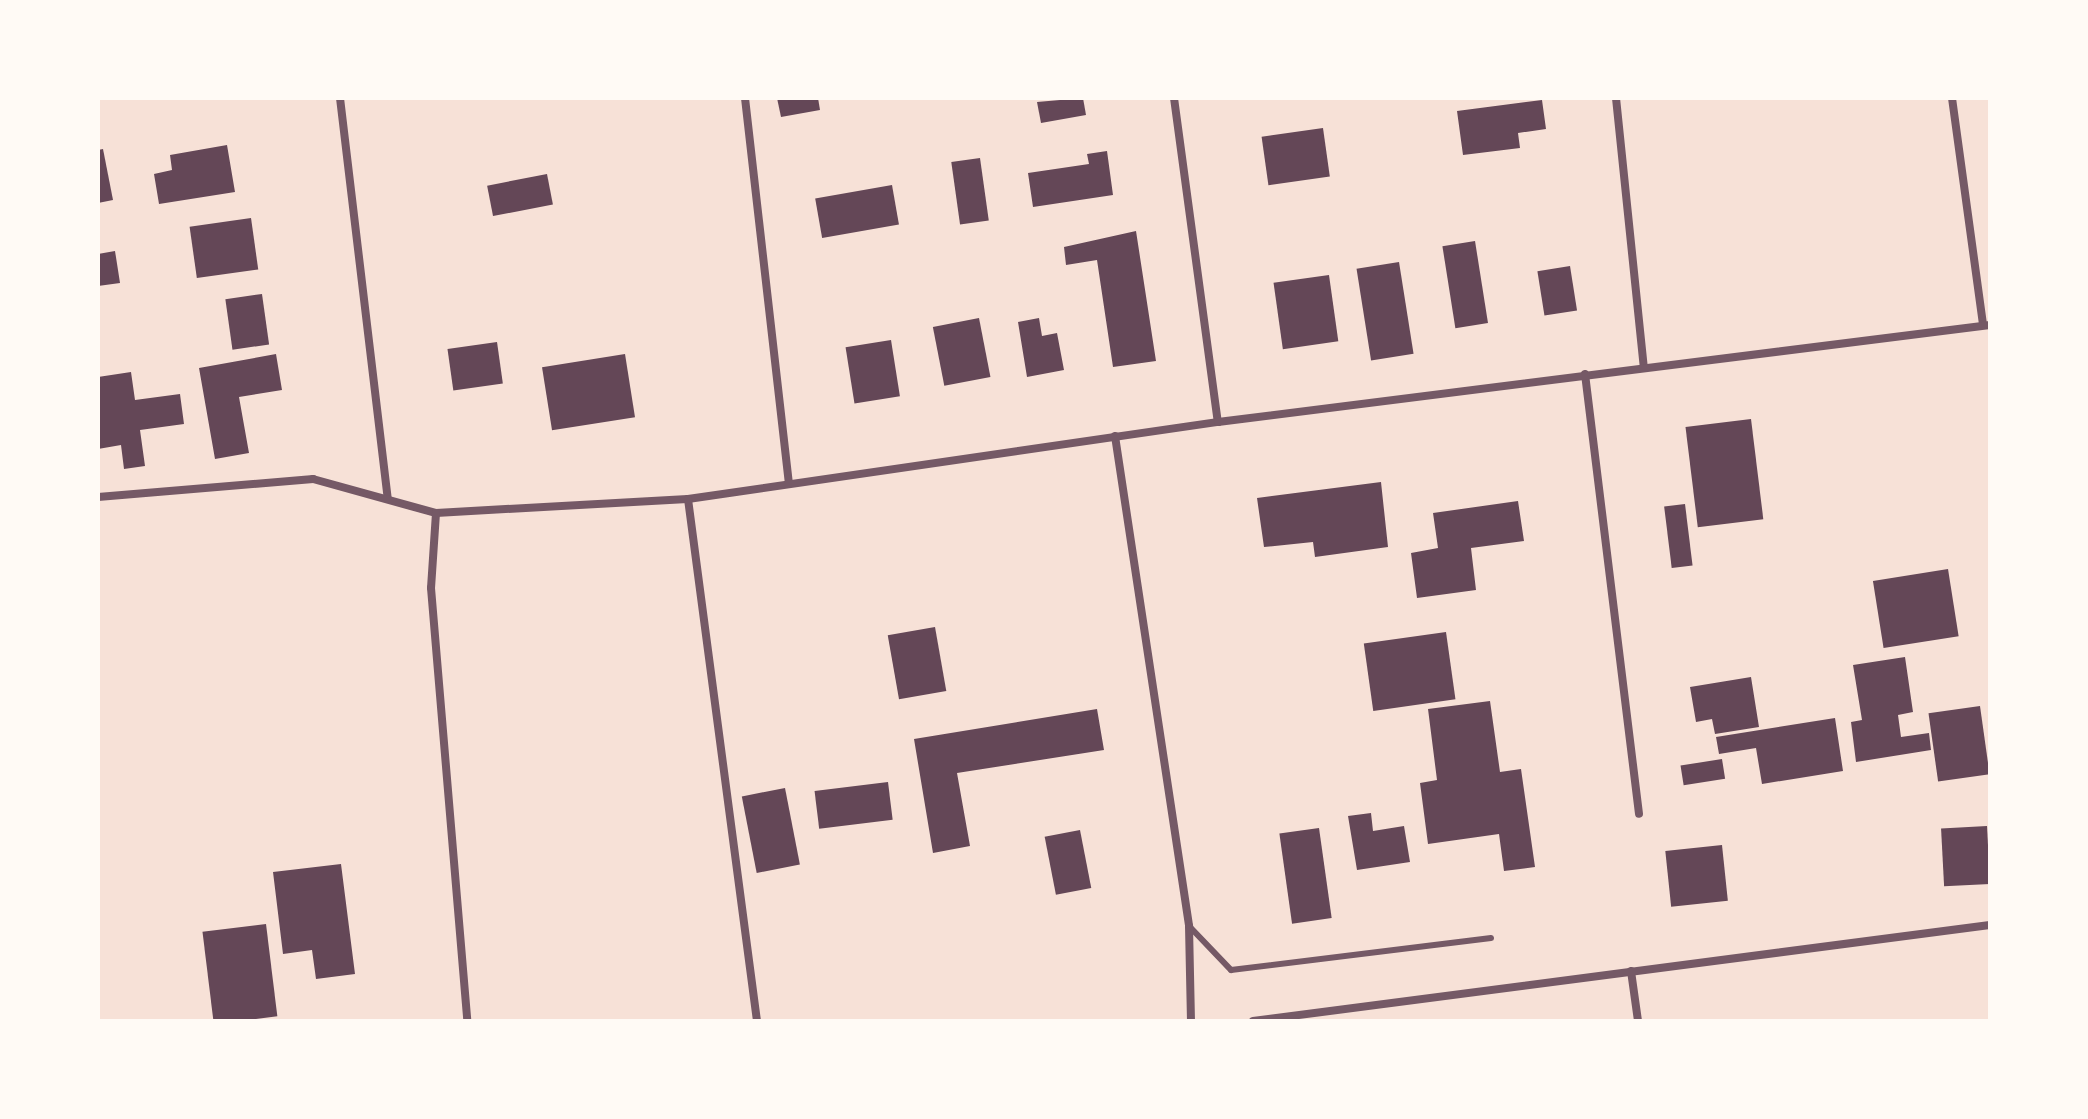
<!DOCTYPE html>
<style>
body{margin:0}
#map{position:relative;width:2088px;height:1119px;overflow:hidden;background:#f7e1d7;font-family:Poppins,sans-serif}
div>[style]{position:absolute}
.building>*{inset:0;background:#644757;transform-origin:0 0}
.service>*{height:6px;margin:-3px;padding:0 3px;transform-origin:3px;border-radius:3px;background:#755966}
.minor>*{height:8px;margin:-4px;padding:0 4px;transform-origin:4px;border-radius:4px;background:#755966}
span{translate:-50% -50%;white-space:nowrap;text-align:center;line-height:1.15;-webkit-text-stroke:7px #fffaf5;paint-order:stroke}
.frame{position:absolute;inset:0;border:100px solid #fffaf5;pointer-events:none}
</style>
<div id="map">
<div class="building">
<div style="clip-path:polygon(777px 98px,818px 98px,820px 110px,781px 117px)"></div>
<div style="clip-path:polygon(1083px 98px,1086px 115px,1041px 123px,1037px 102px)"></div>
<div style="clip-path:polygon(1542px 100px,1546px 129px,1518px 133px,1520px 148px,1463px 155px,1457px 111px)"></div>
<div style="left:1323px;top:128px;width:49px;height:62px;rotate:82deg"></div>
<div style="clip-path:polygon(227px 145px,235px 192px,159px 204px,154px 174px,172px 170px,170px 155px)"></div>
<div style="clip-path:polygon(103px 149px,113px 200px,98px 203px,98px 150px)"></div>
<div style="clip-path:polygon(1107px 151px,1113px 195px,1033px 207px,1028px 173px,1089px 164px,1087px 154px)"></div>
<div style="left:980px;top:158px;width:63px;height:29px;rotate:82deg"></div>
<div style="left:547px;top:174px;width:31px;height:61px;rotate:79deg"></div>
<div style="left:892px;top:185px;width:40px;height:78px;rotate:80deg"></div>
<div style="left:251px;top:218px;width:52px;height:62px;rotate:82deg"></div>
<div style="clip-path:polygon(1136px 231px,1156px 361px,1113px 367px,1097px 260px,1066px 265px,1064px 247px)"></div>
<div style="left:1475px;top:241px;width:83px;height:33px;rotate:81deg"></div>
<div style="clip-path:polygon(115px 251px,120px 283px,98px 286px,98px 254px)"></div>
<div style="left:1399px;top:262px;width:93px;height:43px;rotate:81deg"></div>
<div style="left:1570px;top:266px;width:45px;height:33px;rotate:81deg"></div>
<div style="left:1329px;top:275px;width:67px;height:56px;rotate:82deg"></div>
<div style="left:262px;top:294px;width:51px;height:37px;rotate:82deg"></div>
<div style="left:979px;top:318px;width:60px;height:47px;rotate:79deg"></div>
<div style="clip-path:polygon(1039px 318px,1042px 336px,1057px 333px,1064px 370px,1027px 377px,1018px 322px)"></div>
<div style="left:891px;top:340px;width:57px;height:46px;rotate:81deg"></div>
<div style="left:497px;top:342px;width:42px;height:50px;rotate:82deg"></div>
<div style="clip-path:polygon(276px 354px,282px 390px,239px 397px,249px 453px,215px 459px,199px 368px)"></div>
<div style="left:625px;top:354px;width:64px;height:84px;rotate:81deg"></div>
<div style="clip-path:polygon(131px 372px,135px 400px,180px 394px,184px 424px,140px 430px,145px 466px,124px 469px,121px 445px,98px 449px,98px 377px)"></div>
<div style="left:1751px;top:419px;width:101px;height:66px;rotate:83deg"></div>
<div style="clip-path:polygon(1381px 482px,1388px 547px,1315px 557px,1313px 542px,1264px 547px,1257px 498px)"></div>
<div style="clip-path:polygon(1518px 501px,1524px 541px,1471px 548px,1476px 590px,1417px 598px,1411px 553px,1438px 548px,1433px 513px)"></div>
<div style="left:1685px;top:504px;width:62px;height:21px;rotate:83deg"></div>
<div style="left:1948px;top:569px;width:68px;height:76px;rotate:81deg"></div>
<div style="left:935px;top:627px;width:65px;height:48px;rotate:80deg"></div>
<div style="left:1446px;top:632px;width:68px;height:83px;rotate:82deg"></div>
<div style="clip-path:polygon(1905px 657px,1913px 712px,1898px 715px,1901px 737px,1929px 733px,1931px 750px,1856px 762px,1851px 722px,1862px 720px,1853px 665px)"></div>
<div style="clip-path:polygon(1751px 677px,1759px 727px,1715px 734px,1712px 719px,1696px 722px,1690px 687px)"></div>
<div style="clip-path:polygon(1490px 701px,1500px 772px,1521px 769px,1535px 867px,1504px 871px,1499px 834px,1428px 844px,1420px 783px,1437px 780px,1428px 709px)"></div>
<div style="left:1980px;top:706px;width:69px;height:52px;rotate:82deg"></div>
<div style="clip-path:polygon(1097px 709px,1104px 750px,957px 773px,970px 846px,933px 853px,914px 739px)"></div>
<div style="clip-path:polygon(1835px 718px,1843px 771px,1762px 784px,1756px 748px,1719px 754px,1716px 737px)"></div>
<div style="left:1722px;top:759px;width:20px;height:42px;rotate:81deg"></div>
<div style="left:888px;top:782px;width:38px;height:74px;rotate:83deg"></div>
<div style="left:785px;top:788px;width:78px;height:44px;rotate:79deg"></div>
<div style="clip-path:polygon(1371px 813px,1373px 831px,1404px 826px,1410px 862px,1357px 870px,1348px 816px)"></div>
<div style="left:1987px;top:826px;width:58px;height:46px;rotate:87deg"></div>
<div style="left:1319px;top:828px;width:91px;height:40px;rotate:82deg"></div>
<div style="left:1080px;top:830px;width:59px;height:36px;rotate:79deg"></div>
<div style="left:1722px;top:845px;width:56px;height:57px;rotate:84deg"></div>
<div style="clip-path:polygon(341px 864px,355px 974px,316px 979px,312px 950px,283px 954px,273px 872px)"></div>
<div style="left:266px;top:924px;width:93px;height:64px;rotate:83deg"></div>
</div>
<div class="service">
<div style="left:1189px;top:926px;width:61px;rotate:46.3deg"></div>
<div style="left:1231px;top:970px;width:262px;rotate:-7deg"></div>
</div>
<div class="minor">
<div style="left:340px;top:98px;width:403px;rotate:83.2deg"></div>
<div style="left:745px;top:98px;width:388px;rotate:83.5deg"></div>
<div style="left:1174px;top:98px;width:327px;rotate:82.3deg"></div>
<div style="left:1616px;top:98px;width:271px;rotate:84.1deg"></div>
<div style="left:1952px;top:98px;width:229px;rotate:82.2deg"></div>
<div style="left:1585px;top:374px;width:443px;rotate:83deg"></div>
<div style="left:1115px;top:436px;width:496px;rotate:81.4deg"></div>
<div style="left:1189px;top:926px;width:95px;rotate:88.8deg"></div>
<div style="left:98px;top:497px;width:216px;rotate:-4.8deg"></div>
<div style="left:313px;top:479px;width:128px;rotate:15.5deg"></div>
<div style="left:436px;top:513px;width:252px;rotate:-3.2deg"></div>
<div style="left:688px;top:499px;width:536px;rotate:-8.27deg"></div>
<div style="left:1218px;top:422px;width:778px;rotate:-7.16deg"></div>
<div style="left:688px;top:499px;width:527px;rotate:82.47deg"></div>
<div style="left:436px;top:513px;width:75px;rotate:93.8deg"></div>
<div style="left:431px;top:588px;width:434px;rotate:85.2deg"></div>
<div style="left:1631px;top:971px;width:50px;rotate:82deg"></div>
<div style="left:1253px;top:1021px;width:743px;rotate:-7.42deg"></div>
</div>
<div class="frame"></div>
</div>
